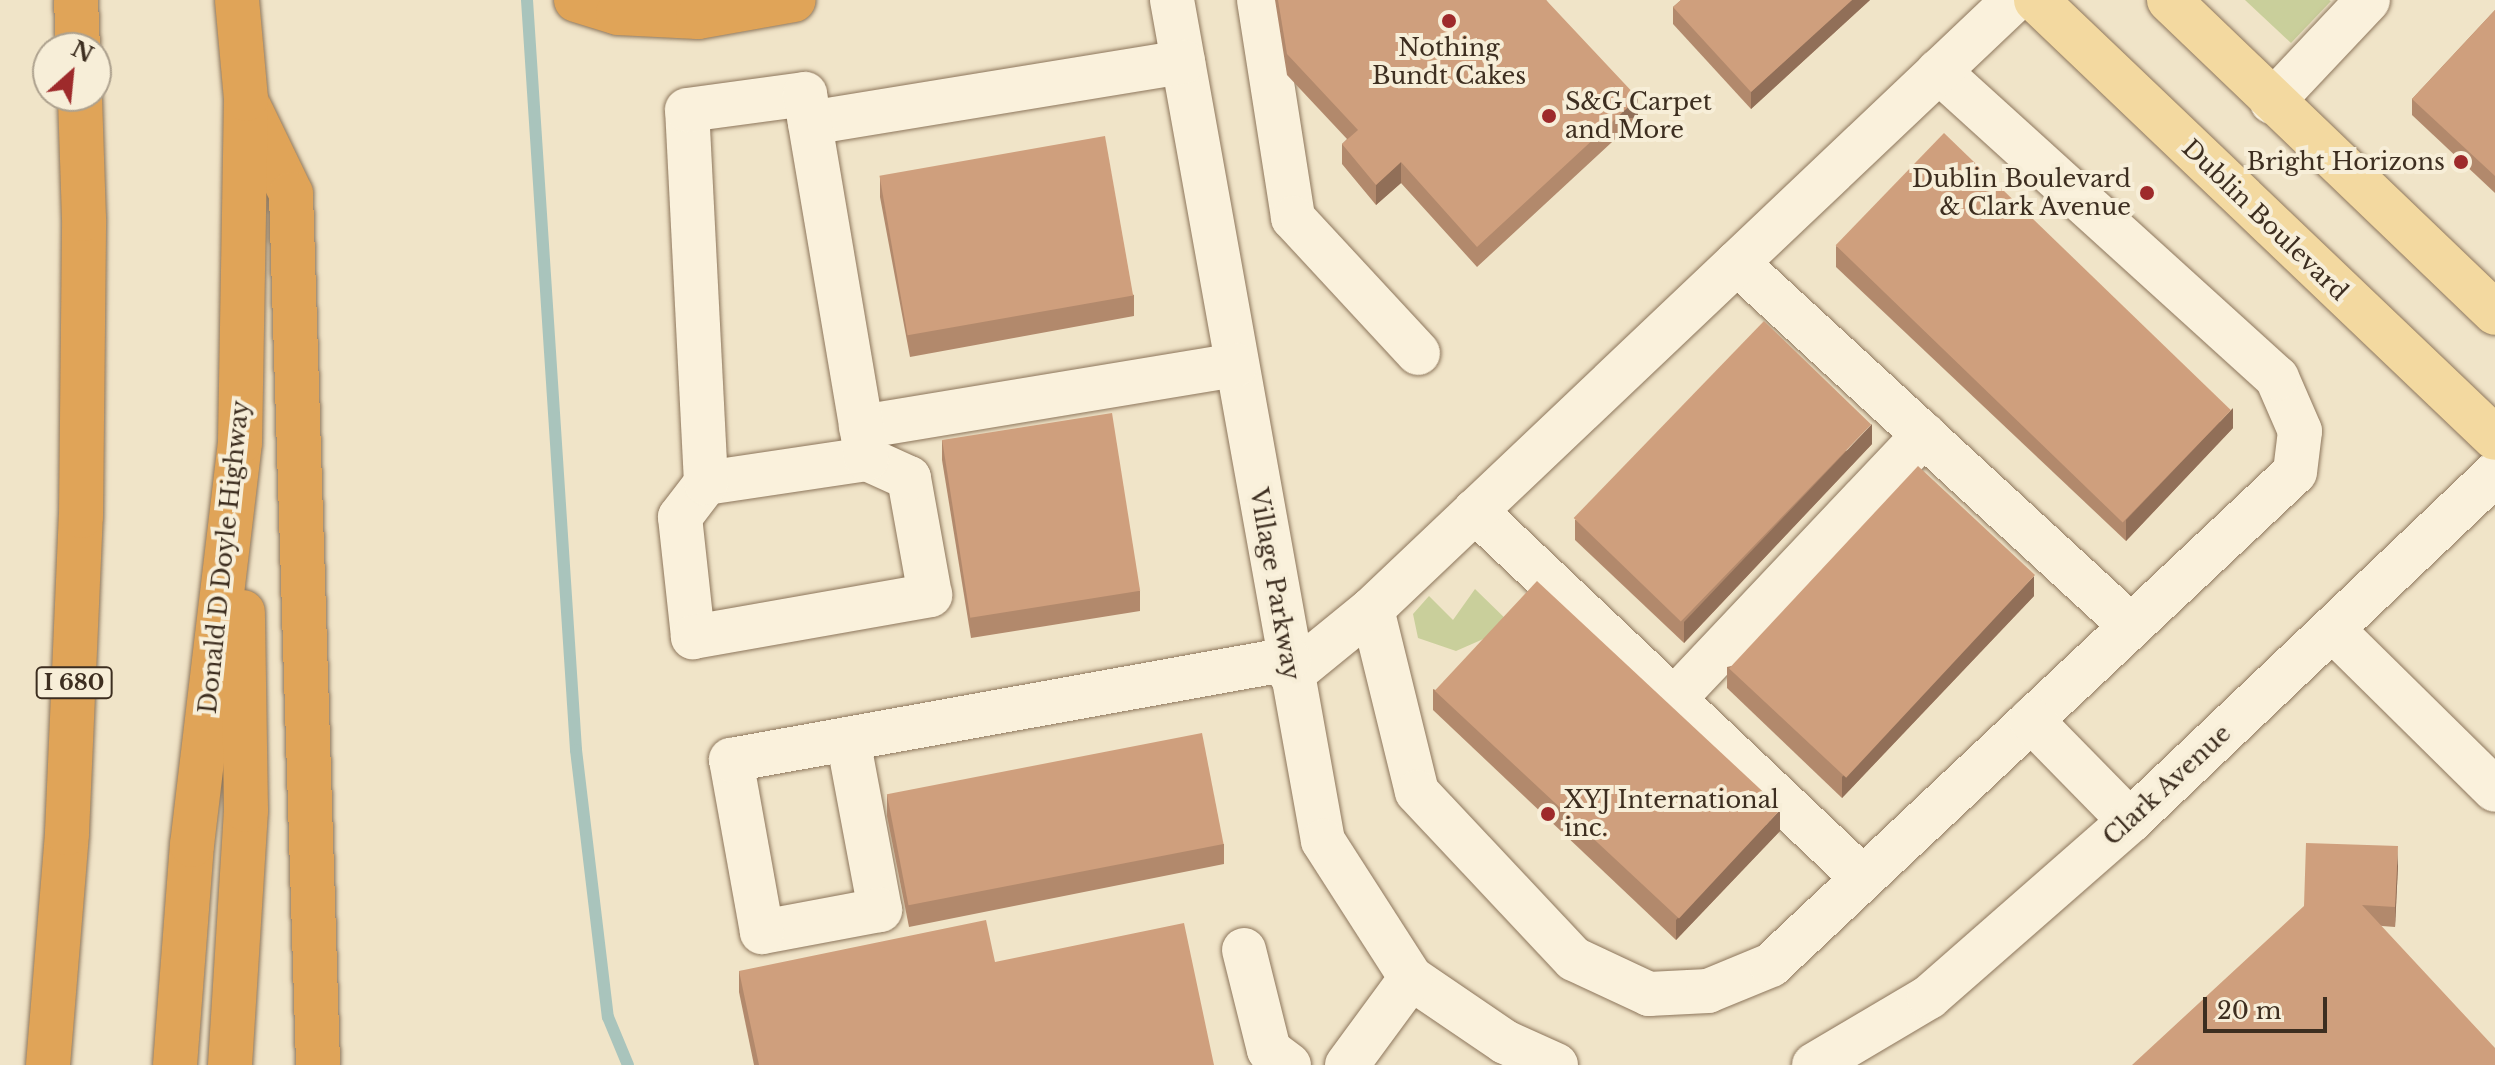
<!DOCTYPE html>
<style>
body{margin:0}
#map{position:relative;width:2495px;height:1065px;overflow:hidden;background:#f0e4c8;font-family:"Libre Baskerville",serif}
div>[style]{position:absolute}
.green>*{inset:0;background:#c9cf9b}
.stream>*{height:12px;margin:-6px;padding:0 6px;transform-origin:6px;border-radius:6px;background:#a9c4bc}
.roads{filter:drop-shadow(0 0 2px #8d765c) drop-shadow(0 0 2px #8d765c)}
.minor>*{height:44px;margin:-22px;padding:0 22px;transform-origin:22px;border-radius:22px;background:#faf1dc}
.major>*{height:44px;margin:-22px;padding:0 22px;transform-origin:22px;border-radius:22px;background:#f3d9a0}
.highway>*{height:44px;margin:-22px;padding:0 22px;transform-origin:22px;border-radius:22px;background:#e0a458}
.wall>*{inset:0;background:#b2896c}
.shaded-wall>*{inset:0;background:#916f58;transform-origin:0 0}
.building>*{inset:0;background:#cf9f7d;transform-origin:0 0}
.dots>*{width:22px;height:22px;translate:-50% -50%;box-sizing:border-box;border:4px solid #f7eed8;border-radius:50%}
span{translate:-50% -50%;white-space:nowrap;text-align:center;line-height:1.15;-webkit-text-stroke:8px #f7eed8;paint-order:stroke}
.shield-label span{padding:2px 6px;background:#f7eed8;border:2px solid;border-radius:6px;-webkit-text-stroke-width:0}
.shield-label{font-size:22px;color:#3d2e20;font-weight:700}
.poi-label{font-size:24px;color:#3d2e20}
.left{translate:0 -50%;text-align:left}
.right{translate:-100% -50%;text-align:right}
.street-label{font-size:24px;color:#3d2e20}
.north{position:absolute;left:32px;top:32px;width:80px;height:80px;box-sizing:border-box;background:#f7eed8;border:2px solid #ada18e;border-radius:50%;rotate:27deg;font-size:22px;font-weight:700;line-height:32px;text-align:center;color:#3d2e20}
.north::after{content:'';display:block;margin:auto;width:28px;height:36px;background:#9e2a2b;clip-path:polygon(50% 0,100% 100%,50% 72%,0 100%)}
.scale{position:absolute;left:2203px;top:997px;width:124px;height:36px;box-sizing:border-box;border:4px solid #3d2e20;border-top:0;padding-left:10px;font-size:24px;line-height:28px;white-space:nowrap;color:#3d2e20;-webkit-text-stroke:6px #f7eed8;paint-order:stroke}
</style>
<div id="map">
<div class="green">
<div style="clip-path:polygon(2245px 0,2329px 0,2331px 1px,2291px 43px)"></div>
<div style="clip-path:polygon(1475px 589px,1513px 626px,1456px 651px,1418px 638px,1413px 614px,1429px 596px,1453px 620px)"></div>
</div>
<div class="stream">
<div style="left:527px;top:0;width:752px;rotate:86.26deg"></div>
<div style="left:576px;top:750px;width:269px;rotate:83.2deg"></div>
<div style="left:608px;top:1017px;width:52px;rotate:67.4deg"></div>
</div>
<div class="roads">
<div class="minor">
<div style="left:1172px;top:0;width:854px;rotate:79.82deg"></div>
<div style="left:1323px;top:841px;width:163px;rotate:57.3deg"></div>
<div style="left:1411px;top:978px;width:114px;rotate:34.2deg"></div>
<div style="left:1505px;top:1042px;width:56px;rotate:24.3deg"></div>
<div style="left:1259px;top:0;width:221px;rotate:81.1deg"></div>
<div style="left:1293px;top:218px;width:184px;rotate:47.2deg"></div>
<div style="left:2272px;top:102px;width:140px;rotate:-46.7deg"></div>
<div style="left:810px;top:123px;width:378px;rotate:-9.3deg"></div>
<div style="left:1737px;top:263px;width:536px;rotate:42.65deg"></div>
<div style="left:861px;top:427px;width:380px;rotate:-9.4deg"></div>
<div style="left:706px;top:483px;width:43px;rotate:127.4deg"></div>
<div style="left:680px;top:517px;width:121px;rotate:83.8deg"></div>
<div style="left:693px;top:637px;width:241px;rotate:-10deg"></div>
<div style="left:930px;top:595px;width:119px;rotate:-100.2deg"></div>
<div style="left:909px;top:478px;width:46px;rotate:-155.7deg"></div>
<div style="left:867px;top:459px;width:163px;rotate:171.5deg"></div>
<div style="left:706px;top:483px;width:373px;rotate:-92.9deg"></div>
<div style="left:687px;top:110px;width:119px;rotate:-7.7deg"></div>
<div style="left:805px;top:94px;width:370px;rotate:80.4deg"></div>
<div style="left:1475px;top:511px;width:534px;rotate:43.41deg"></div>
<div style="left:1372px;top:609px;width:188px;rotate:76.2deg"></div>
<div style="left:1417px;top:792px;width:229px;rotate:46.8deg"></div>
<div style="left:1574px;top:959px;width:83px;rotate:25deg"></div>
<div style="left:1649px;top:994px;width:59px;rotate:-2.9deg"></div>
<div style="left:1708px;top:991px;width:68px;rotate:-22.4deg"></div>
<div style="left:1771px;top:965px;width:719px;rotate:-43.25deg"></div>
<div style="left:2295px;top:472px;width:41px;rotate:-83deg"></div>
<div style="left:2300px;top:431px;width:58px;rotate:-113.5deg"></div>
<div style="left:2277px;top:378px;width:457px;rotate:-137.8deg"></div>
<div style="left:2332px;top:629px;width:229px;rotate:44.6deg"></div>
<div style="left:1291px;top:675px;width:104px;rotate:-39.2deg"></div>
<div style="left:1372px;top:609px;width:885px;rotate:-43.49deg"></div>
<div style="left:1674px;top:699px;width:364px;rotate:-46.6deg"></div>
<div style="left:2031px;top:720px;width:141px;rotate:45.6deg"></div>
<div style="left:848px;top:739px;width:174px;rotate:79.4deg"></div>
<div style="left:880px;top:910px;width:120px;rotate:169.4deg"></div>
<div style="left:762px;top:932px;width:175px;rotate:-100.2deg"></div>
<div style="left:731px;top:760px;width:567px;rotate:-10.26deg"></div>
<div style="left:1244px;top:950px;width:103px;rotate:76deg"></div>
<div style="left:1269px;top:1050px;width:25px;rotate:37deg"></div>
<div style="left:1347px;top:1065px;width:108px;rotate:-53.7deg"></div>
<div style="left:1814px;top:1065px;width:134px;rotate:-30.6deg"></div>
<div style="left:1929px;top:997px;width:267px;rotate:-41.2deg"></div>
<div style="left:2130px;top:821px;width:504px;rotate:-43.55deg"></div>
</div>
<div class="major">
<div style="left:2036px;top:0;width:634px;rotate:43.66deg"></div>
<div style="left:2169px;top:0;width:452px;rotate:43.8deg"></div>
</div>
<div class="highway">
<div style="left:76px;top:0;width:48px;rotate:87.6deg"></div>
<div style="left:576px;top:0;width:44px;rotate:17.2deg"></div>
<div style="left:618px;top:13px;width:80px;rotate:2.9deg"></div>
<div style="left:698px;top:17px;width:97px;rotate:-10deg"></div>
<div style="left:250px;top:109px;width:94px;rotate:64.2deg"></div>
<div style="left:291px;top:194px;width:871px;rotate:88.22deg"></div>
<div style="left:48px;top:1065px;width:233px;rotate:-85.3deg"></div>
<div style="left:67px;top:833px;width:317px;rotate:-87.5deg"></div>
<div style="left:81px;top:516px;width:297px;rotate:-89.4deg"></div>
<div style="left:84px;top:219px;width:123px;rotate:-91.9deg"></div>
<div style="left:175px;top:1065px;width:221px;rotate:-85.6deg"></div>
<div style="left:192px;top:845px;width:406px;rotate:-83.2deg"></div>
<div style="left:240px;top:442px;width:343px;rotate:-89deg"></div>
<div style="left:246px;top:99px;width:99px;rotate:-95.2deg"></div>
<div style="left:230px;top:1065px;width:256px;rotate:-86.4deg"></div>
<div style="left:246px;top:810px;width:198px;rotate:-90.9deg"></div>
</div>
</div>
<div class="wall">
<div style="clip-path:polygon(1275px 0,1546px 0,1638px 118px,1477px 267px,1401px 183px,1376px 205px,1342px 164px,1342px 144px,1347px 139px,1287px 75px)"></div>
<div style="clip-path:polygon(1681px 0,1870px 0,1751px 109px,1673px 24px,1673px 7px)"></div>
<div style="clip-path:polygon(2495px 10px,2495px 193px,2412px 115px,2412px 99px)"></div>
<div style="clip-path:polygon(880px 177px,1134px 295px,1134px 316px,910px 357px,880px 197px)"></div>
<div style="clip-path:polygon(1836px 246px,2233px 428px,2126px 541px,1836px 267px)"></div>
<div style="clip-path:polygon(942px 440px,1140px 591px,1140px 611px,971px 638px,942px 460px)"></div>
<div style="clip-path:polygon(1872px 444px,1684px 643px,1575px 540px,1575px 520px)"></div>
<div style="clip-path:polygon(2034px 596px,1842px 798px,1727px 688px,1727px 667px)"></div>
<div style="clip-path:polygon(1433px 689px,1780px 831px,1676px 940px,1433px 710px)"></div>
<div style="clip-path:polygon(887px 795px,1224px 844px,1224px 864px,909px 927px,887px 816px)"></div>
<div style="clip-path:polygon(2398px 866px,2395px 927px,2382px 926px,2304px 906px)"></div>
<div style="clip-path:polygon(995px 962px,1214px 1065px,754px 1065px,739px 992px,739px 971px)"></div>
</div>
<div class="shaded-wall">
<div style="clip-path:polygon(1852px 0,1870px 0,1751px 109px,1751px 92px)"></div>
<div style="left:1638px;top:98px;width:20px;height:219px;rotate:90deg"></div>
<div style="clip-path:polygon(1401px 162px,1401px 183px,1376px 205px,1376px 185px)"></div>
<div style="clip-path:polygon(2233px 408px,2233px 428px,2126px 541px,2126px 520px)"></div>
<div style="clip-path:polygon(1872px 424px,1872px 444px,1684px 643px,1684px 622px)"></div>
<div style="clip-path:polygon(2034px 576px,2034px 596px,1842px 798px,1842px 777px)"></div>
<div style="clip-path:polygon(1780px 810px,1780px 831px,1676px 940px,1676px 920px)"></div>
<div style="clip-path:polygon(2398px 846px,2398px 866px,2395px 927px,2395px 907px)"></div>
</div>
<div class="building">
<div style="clip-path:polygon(1278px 0,1546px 0,1638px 98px,1477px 247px,1401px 162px,1376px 185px,1342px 144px,1358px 130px,1287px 54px)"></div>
<div style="clip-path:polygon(1681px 0,1852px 0,1751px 92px,1673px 7px)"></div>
<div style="clip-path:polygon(2495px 10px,2495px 176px,2412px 99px)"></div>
<div style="left:1944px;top:133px;width:399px;height:156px;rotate:44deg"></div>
<div style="left:1105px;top:136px;width:162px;height:229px;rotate:80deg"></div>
<div style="left:1764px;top:321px;width:149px;height:274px;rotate:44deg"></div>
<div style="left:1112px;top:413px;width:180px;height:172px;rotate:81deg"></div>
<div style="left:1918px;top:466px;width:160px;height:277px;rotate:43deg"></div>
<div style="left:1537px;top:581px;width:334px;height:150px;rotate:43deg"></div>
<div style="left:1202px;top:733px;width:113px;height:321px;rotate:79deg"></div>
<div style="clip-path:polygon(2306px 843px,2398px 846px,2395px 907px,2362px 905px,2495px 1048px,2495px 1065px,2132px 1065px,2304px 906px)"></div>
<div style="clip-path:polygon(986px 920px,995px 962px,1184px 923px,1214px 1065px,759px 1065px,739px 971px)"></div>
</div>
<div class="dots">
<div style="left:1449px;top:21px;background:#9e2a2b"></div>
<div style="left:1549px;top:116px;background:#9e2a2b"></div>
<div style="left:2461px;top:162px;background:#9e2a2b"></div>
<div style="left:2147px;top:193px;background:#9e2a2b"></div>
<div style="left:1548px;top:814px;background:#9e2a2b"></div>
</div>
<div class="shield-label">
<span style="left:74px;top:683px">I 680</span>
</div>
<div class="poi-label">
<span style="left:1449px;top:62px">Nothing<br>Bundt Cakes</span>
<span class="left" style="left:1565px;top:116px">S&amp;G Carpet<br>and More</span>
<span class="right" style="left:2445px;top:162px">Bright Horizons</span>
<span class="right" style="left:2131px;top:193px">Dublin Boulevard<br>&amp; Clark Avenue</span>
<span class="left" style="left:1564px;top:814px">XYJ International<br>inc.</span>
</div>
<div class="street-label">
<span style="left:2265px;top:220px;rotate:44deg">Dublin Boulevard</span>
<span style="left:224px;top:557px;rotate:-84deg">Donald D Doyle Highway</span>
<span style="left:1275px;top:584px;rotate:80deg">Village Parkway</span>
<span style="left:2167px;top:785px;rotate:-43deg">Clark Avenue</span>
</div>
<div class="north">N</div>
<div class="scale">20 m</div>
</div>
